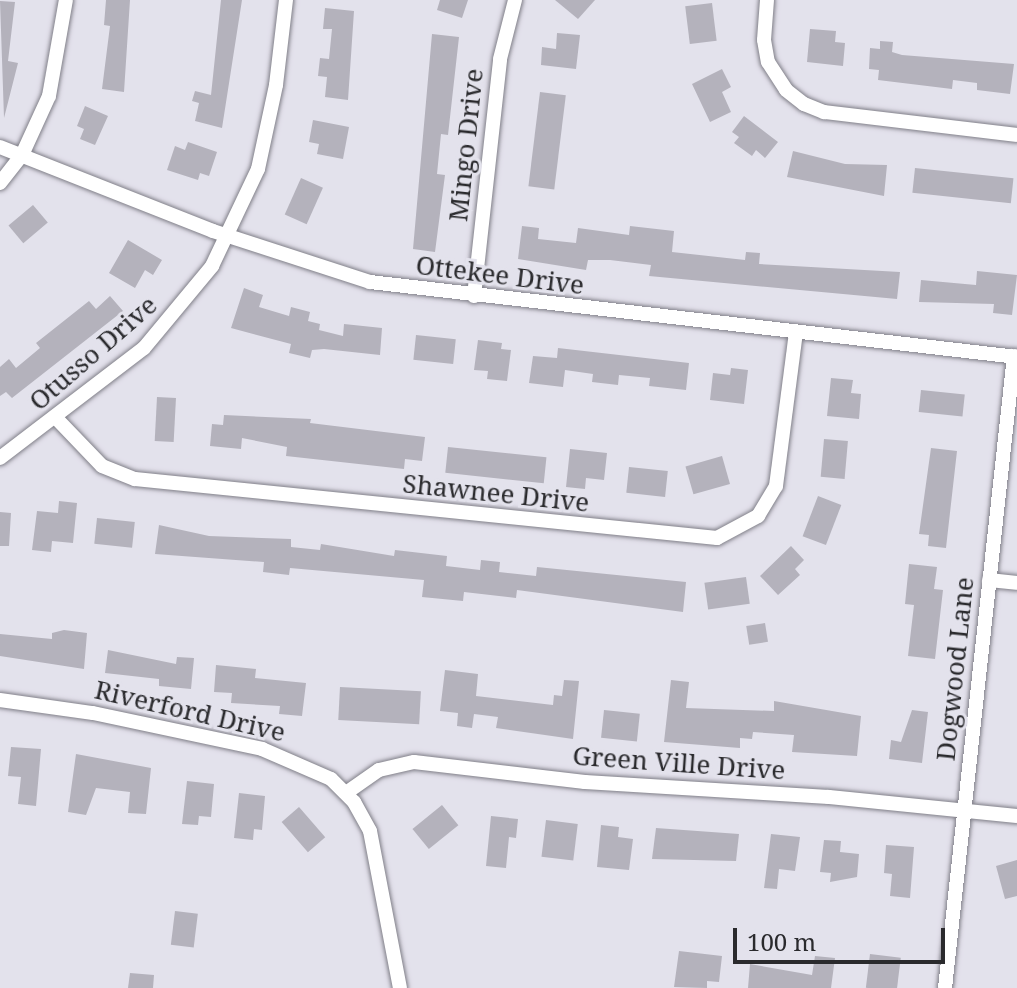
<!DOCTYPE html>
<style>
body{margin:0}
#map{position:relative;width:1017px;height:988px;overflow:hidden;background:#e3e2ec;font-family:"Noto Serif",serif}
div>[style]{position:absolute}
.building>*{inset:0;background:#b4b2bc;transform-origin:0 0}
.roads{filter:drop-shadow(0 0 2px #807f88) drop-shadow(0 0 2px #807f88)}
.minor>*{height:14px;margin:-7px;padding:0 7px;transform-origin:7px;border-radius:7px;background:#fff}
span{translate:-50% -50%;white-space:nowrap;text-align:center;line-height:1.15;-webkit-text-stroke:6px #e3e2ec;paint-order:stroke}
.street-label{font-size:26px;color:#2a2a2d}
.scale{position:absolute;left:733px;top:928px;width:212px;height:36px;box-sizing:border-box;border:4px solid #2a2a2d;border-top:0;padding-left:10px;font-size:24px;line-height:28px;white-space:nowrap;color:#2a2a2d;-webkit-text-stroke:6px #e3e2ec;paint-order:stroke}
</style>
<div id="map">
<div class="building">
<div style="clip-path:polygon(106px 0,130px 0,124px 92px,102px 89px,110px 26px,104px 25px)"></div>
<div style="clip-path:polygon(221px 0,242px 0,222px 128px,195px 121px,199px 103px,192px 101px,195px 91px,211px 95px)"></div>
<div style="clip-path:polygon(440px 0,468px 0,462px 18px,437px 10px)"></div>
<div style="clip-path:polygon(555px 0,595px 0,578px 19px)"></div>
<div style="clip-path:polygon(0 1px,15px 2px,8px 61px,18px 63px,4px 118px)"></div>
<div style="left:712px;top:3px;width:38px;height:27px;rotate:83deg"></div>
<div style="clip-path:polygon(325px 8px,354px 11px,348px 100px,325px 97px,327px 77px,318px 76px,320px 58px,329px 59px,332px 29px,323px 29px)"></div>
<div style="clip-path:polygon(810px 29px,836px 31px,835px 42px,845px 43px,843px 66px,807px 62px)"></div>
<div style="clip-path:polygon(557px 33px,580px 35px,576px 69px,541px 65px,542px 47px,556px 49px)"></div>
<div style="clip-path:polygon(432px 34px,459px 37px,448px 135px,441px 134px,437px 174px,445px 175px,435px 252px,413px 249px)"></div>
<div style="clip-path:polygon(880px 41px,893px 42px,892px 52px,902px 55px,1014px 64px,1010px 94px,977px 90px,977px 83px,953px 80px,952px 89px,878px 80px,879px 70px,869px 69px,870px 48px,880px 49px)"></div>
<div style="clip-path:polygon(722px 69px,731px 87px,722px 92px,731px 112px,710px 122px,692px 84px)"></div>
<div style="left:540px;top:92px;width:26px;height:95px;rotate:7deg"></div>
<div style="clip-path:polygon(85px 106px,108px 116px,95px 145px,80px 139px,84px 129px,77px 126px)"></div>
<div style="clip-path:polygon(744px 116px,778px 142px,765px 158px,756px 150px,752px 156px,734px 143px,739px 137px,732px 132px)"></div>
<div style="clip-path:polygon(313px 120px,349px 127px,343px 159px,317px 154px,319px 144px,309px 142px)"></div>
<div style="clip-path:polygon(188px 142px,217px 152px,209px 176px,200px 173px,198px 180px,167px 170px,175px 146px,185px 150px)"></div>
<div style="clip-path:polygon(793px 151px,845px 164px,887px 165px,884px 196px,787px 177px)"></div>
<div style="left:915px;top:168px;width:99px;height:25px;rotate:6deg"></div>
<div style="left:301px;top:178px;width:24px;height:40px;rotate:24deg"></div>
<div style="left:33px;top:205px;width:23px;height:32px;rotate:50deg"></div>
<div style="clip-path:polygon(522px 226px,539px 228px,538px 239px,576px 243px,578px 228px,629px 235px,630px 226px,674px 231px,672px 252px,745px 260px,746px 252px,760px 253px,759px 264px,900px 272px,897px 299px,649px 276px,651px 265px,610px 260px,588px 260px,586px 270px,518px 259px)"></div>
<div style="clip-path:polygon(128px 240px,162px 260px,153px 275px,145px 270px,135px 288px,109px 273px)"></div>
<div style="clip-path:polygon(977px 271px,1017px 275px,1012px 315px,993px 313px,994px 304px,919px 302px,921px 280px,976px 285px)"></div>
<div style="clip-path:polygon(244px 288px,263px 295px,259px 307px,289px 316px,291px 307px,310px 312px,308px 321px,320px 324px,319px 330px,343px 336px,344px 324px,382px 328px,380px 355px,324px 349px,312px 350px,310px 358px,289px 353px,291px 344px,231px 328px)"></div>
<div style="clip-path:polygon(110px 296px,123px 311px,12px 398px,6px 392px,0 396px,0 367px,9px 359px,16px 368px,40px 348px,36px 343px,89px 301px,96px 309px)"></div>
<div style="left:416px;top:335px;width:40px;height:25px;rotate:6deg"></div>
<div style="clip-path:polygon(478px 340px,502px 343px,501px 349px,511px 350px,507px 381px,487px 379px,488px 371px,474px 370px)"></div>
<div style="clip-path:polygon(558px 348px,689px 363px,686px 390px,649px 386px,650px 378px,619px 375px,618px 385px,592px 382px,593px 374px,565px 370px,563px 387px,529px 383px,533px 356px,557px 358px)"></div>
<div style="clip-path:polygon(731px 368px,748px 370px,744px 404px,710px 400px,713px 373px,730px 375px)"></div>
<div style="clip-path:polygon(831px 378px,853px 380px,851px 393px,861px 394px,859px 419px,827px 416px)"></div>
<div style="left:921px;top:390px;width:44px;height:22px;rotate:6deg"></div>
<div style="left:157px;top:397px;width:19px;height:44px;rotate:3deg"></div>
<div style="clip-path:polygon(224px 415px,311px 419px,310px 423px,425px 437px,422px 461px,405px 459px,404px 469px,286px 456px,287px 447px,242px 438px,241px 449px,210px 446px,212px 424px,223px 425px)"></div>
<div style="left:824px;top:439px;width:24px;height:38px;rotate:5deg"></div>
<div style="left:448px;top:447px;width:99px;height:26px;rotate:6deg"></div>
<div style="clip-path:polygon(931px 448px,957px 451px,946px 548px,928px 546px,929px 535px,919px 534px)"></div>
<div style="clip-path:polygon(570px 449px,607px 453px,604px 480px,586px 478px,585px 489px,566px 487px)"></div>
<div style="left:722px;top:456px;width:29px;height:38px;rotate:74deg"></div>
<div style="left:629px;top:467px;width:39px;height:26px;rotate:6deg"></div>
<div style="left:818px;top:496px;width:25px;height:43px;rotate:21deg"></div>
<div style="clip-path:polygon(59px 501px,77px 503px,73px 543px,52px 541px,51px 552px,32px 550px,37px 511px,58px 513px)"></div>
<div style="clip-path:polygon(0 512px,11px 513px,9px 546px,0 546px)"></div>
<div style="left:97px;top:518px;width:38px;height:26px;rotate:6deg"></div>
<div style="clip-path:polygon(159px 525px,209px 536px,291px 539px,291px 547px,320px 550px,321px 544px,394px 556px,395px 550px,447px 556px,446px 566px,480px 570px,481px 560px,500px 562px,499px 572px,536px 576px,537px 567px,686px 582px,683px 612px,517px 590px,516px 598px,464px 592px,463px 601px,422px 597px,424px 580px,290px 568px,289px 575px,263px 572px,264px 562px,155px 554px)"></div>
<div style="clip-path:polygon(791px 546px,804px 560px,795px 569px,800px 575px,778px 595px,760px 576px)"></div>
<div style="clip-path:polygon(909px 564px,937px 567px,934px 589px,943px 590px,935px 659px,908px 656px,914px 605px,905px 604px)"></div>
<div style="left:746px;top:577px;width:27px;height:42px;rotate:82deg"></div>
<div style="left:765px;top:623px;width:19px;height:19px;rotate:81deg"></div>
<div style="clip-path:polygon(64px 630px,87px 633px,84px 669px,0 656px,0 634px,52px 639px,52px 633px)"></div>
<div style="clip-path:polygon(108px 650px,176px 664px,177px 657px,194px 658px,191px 689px,159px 686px,159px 679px,105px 673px)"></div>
<div style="clip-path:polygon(216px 665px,256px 669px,255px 678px,306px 683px,302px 716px,279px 714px,280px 706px,231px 703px,232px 693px,214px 692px)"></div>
<div style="clip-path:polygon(445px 670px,478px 674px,476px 696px,553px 705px,554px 695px,562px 696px,564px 680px,579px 681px,573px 739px,496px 728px,498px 717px,474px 714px,472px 728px,457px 726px,458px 713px,440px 711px)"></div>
<div style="clip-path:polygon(671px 680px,689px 682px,686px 708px,774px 711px,774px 701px,861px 716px,857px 756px,792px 752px,794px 735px,753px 732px,752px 739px,740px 738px,740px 748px,664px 742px)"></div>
<div style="left:340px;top:687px;width:81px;height:33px;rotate:3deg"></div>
<div style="left:604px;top:710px;width:36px;height:28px;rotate:6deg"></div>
<div style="clip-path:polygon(912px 710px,928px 712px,922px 763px,889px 759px,891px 740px,901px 742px)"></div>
<div style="clip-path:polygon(11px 747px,41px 749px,36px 806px,18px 804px,21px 777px,8px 776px)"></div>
<div style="clip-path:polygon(76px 754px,151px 768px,146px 814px,128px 813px,130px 792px,96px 788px,86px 815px,68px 812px)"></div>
<div style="clip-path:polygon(187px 781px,214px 784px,211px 817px,199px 816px,198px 825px,182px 824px)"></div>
<div style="clip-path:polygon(239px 793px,265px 796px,262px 830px,254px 829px,253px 840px,234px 838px)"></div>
<div style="left:442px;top:805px;width:26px;height:38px;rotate:51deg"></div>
<div style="left:299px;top:807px;width:40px;height:23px;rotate:49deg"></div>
<div style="clip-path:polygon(491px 816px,518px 819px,516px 838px,509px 837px,506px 868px,486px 866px)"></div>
<div style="left:546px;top:820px;width:32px;height:37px;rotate:7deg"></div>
<div style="clip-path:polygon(601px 825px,619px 827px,618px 837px,633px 839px,629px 870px,597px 867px)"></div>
<div style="clip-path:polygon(656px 828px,739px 834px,736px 861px,652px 859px)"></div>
<div style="clip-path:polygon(771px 834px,800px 837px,795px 871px,779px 869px,777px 889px,764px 888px)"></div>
<div style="clip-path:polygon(824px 840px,841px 841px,840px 852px,859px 854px,857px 877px,830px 882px,831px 873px,820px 872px)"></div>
<div style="clip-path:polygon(886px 845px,914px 847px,910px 898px,890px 896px,892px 874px,884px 873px)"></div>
<div style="clip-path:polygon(1017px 860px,1017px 896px,1005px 899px,996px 866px)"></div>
<div style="left:175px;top:911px;width:23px;height:34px;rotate:7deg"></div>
<div style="clip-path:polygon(679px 951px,722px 956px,719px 982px,707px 981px,707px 988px,674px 987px)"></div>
<div style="left:870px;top:954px;width:31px;height:34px;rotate:7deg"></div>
<div style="clip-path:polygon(815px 956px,835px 958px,831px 988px,748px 988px,750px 964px,812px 975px)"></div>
<div style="clip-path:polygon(130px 973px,154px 975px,153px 988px,128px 988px)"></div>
</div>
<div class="roads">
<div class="minor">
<div style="left:767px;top:0;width:40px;rotate:94.3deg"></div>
<div style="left:764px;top:40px;width:22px;rotate:80deg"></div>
<div style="left:768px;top:62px;width:33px;rotate:57deg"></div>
<div style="left:786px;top:90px;width:23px;rotate:38deg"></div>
<div style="left:804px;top:104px;width:22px;rotate:22deg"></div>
<div style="left:824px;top:112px;width:194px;rotate:6.8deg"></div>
<div style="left:0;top:147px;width:229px;rotate:21.5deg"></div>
<div style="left:213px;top:231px;width:165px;rotate:18deg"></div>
<div style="left:370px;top:282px;width:651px;rotate:6.61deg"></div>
<div style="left:0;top:183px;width:36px;rotate:-52deg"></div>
<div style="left:22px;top:155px;width:65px;rotate:-65.4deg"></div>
<div style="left:49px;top:96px;width:97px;rotate:-80deg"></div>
<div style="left:474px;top:296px;width:238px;rotate:-83.7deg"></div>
<div style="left:500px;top:59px;width:61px;rotate:-75.7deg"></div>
<div style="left:56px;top:418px;width:66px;rotate:46.2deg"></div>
<div style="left:102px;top:466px;width:35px;rotate:22deg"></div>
<div style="left:135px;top:479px;width:585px;rotate:5.79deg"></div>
<div style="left:717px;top:538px;width:47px;rotate:-28.2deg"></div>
<div style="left:758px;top:516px;width:35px;rotate:-59deg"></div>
<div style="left:776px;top:486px;width:155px;rotate:-82.6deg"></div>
<div style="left:0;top:458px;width:181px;rotate:-37.4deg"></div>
<div style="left:144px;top:348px;width:107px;rotate:-50.3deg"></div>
<div style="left:212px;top:266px;width:107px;rotate:-64.6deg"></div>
<div style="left:258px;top:169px;width:86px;rotate:-77.9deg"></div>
<div style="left:276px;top:85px;width:86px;rotate:-83.3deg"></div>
<div style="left:989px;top:580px;width:28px;rotate:6deg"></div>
<div style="left:0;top:700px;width:94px;rotate:8deg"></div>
<div style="left:93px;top:713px;width:173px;rotate:12deg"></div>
<div style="left:262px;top:749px;width:75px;rotate:23.5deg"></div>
<div style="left:331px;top:779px;width:33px;rotate:45deg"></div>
<div style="left:354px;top:802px;width:33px;rotate:61deg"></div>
<div style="left:370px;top:831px;width:160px;rotate:79.2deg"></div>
<div style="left:346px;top:793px;width:40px;rotate:-34.9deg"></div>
<div style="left:379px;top:770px;width:36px;rotate:-13deg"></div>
<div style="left:414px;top:762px;width:172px;rotate:6.7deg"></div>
<div style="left:585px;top:782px;width:244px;rotate:3.5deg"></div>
<div style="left:829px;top:797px;width:189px;rotate:5.8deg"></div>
<div style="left:945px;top:988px;width:636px;rotate:-83.77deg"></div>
</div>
</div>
<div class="street-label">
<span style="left:466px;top:145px;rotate:-84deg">Mingo Drive</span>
<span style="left:500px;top:275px;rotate:7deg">Ottekee Drive</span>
<span style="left:93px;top:353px;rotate:-41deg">Otusso Drive</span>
<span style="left:496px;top:493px;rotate:6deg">Shawnee Drive</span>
<span style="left:955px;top:669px;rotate:-84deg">Dogwood Lane</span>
<span style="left:190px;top:711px;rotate:13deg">Riverford Drive</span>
<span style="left:679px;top:763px;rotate:4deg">Green Ville Drive</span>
</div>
<div class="scale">100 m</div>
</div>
